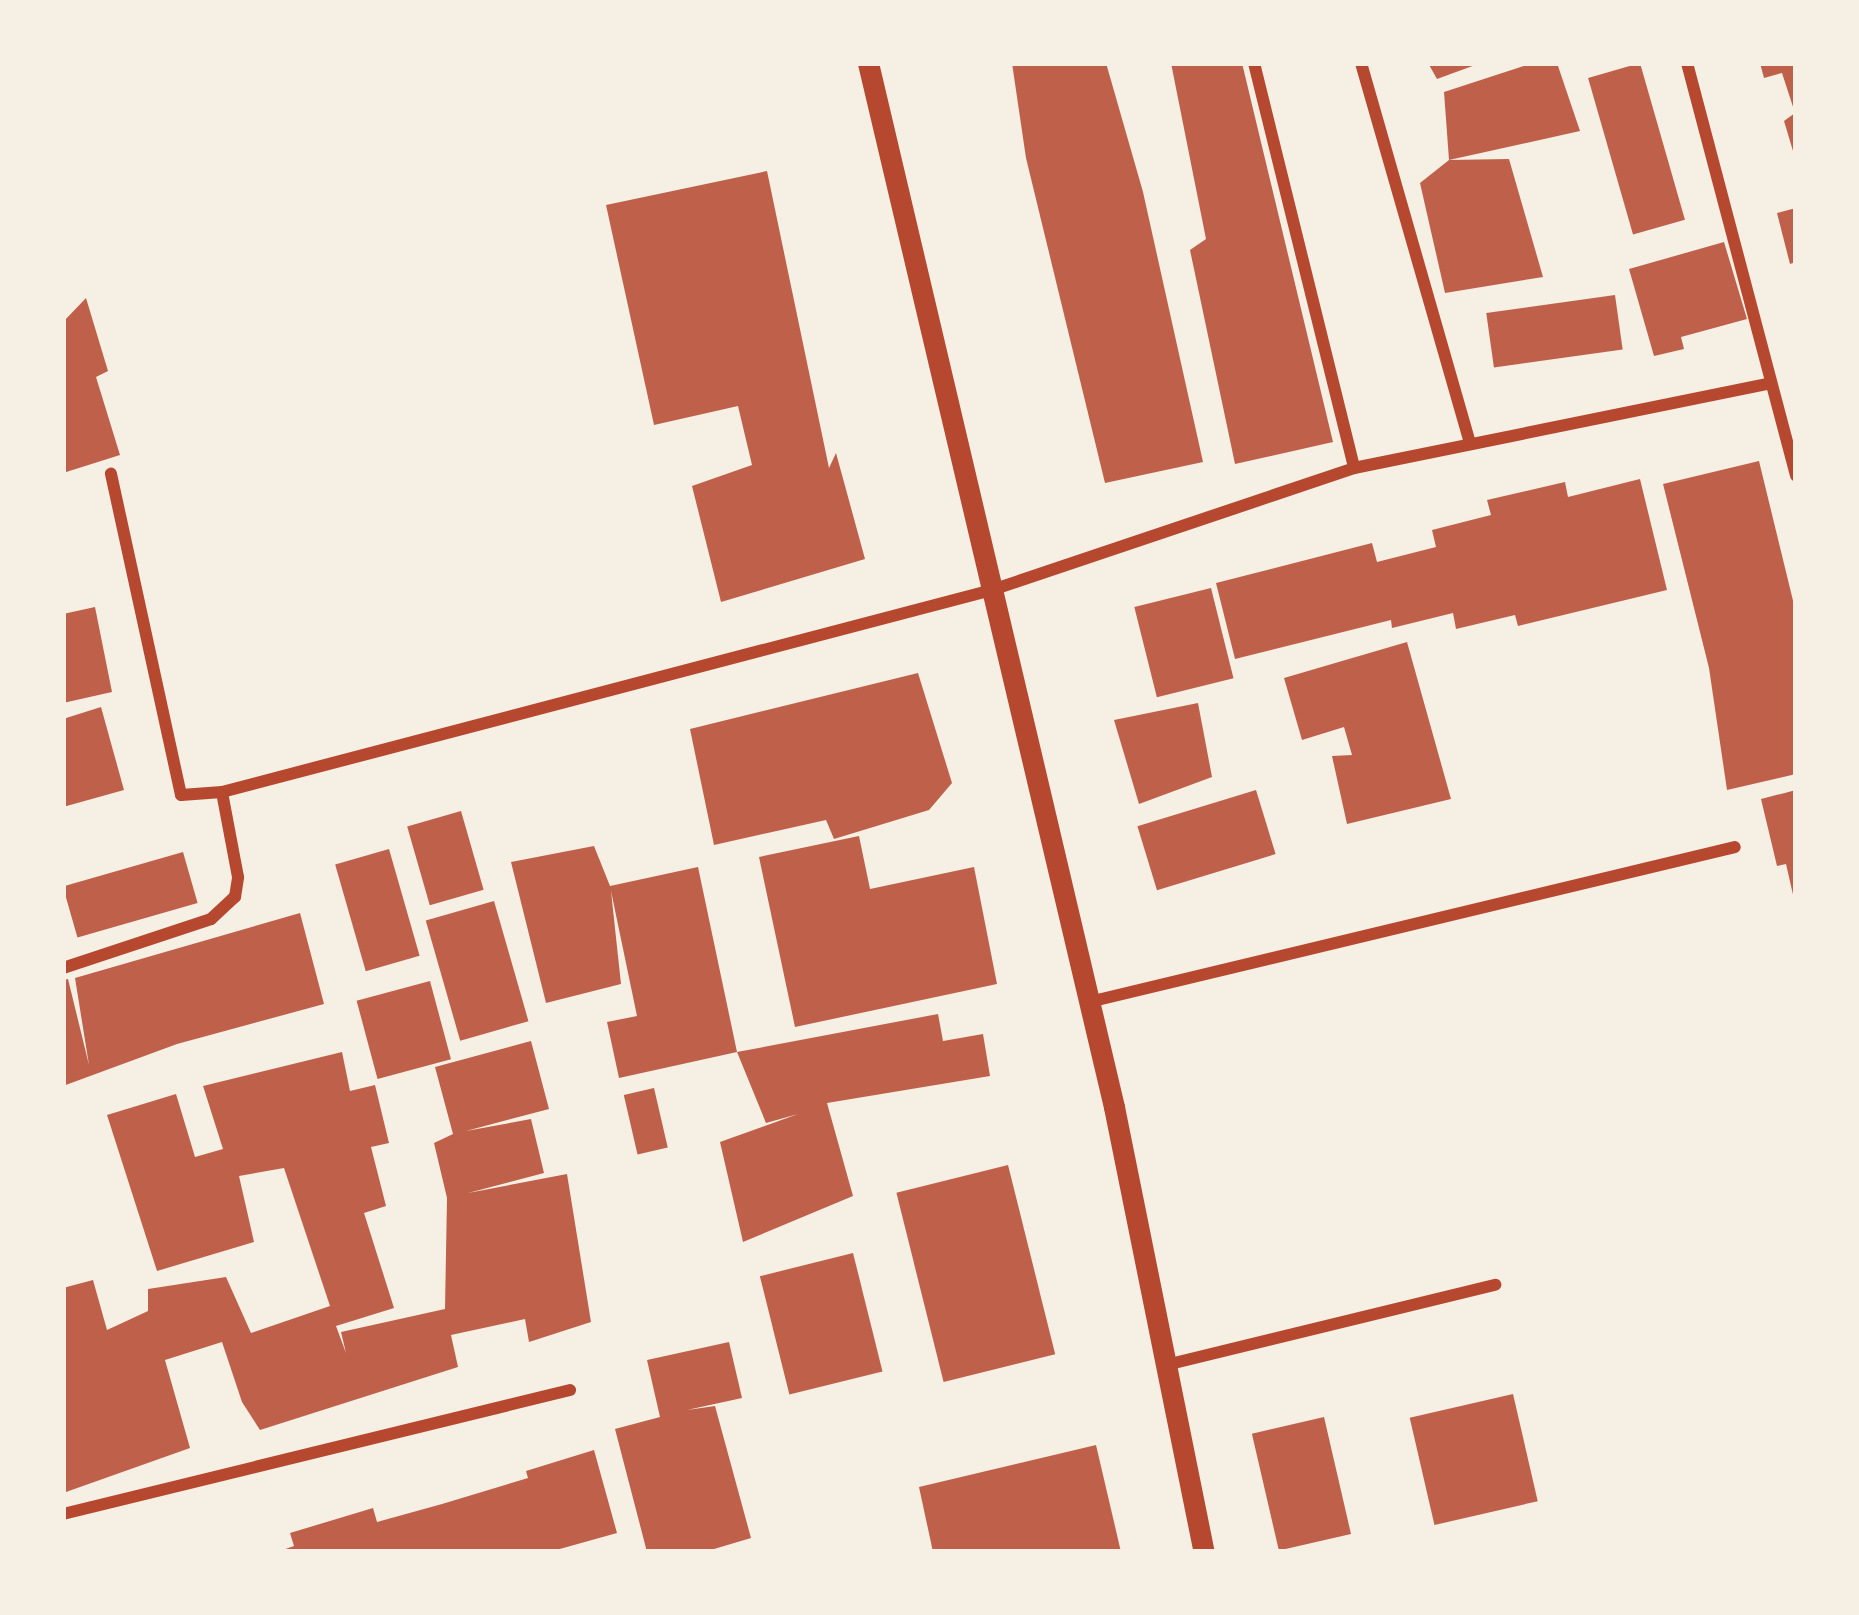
<!DOCTYPE html>
<style>
body{margin:0}
#map{position:relative;width:1859px;height:1615px;overflow:hidden;background:#f6efe4;font-family:"Fira Sans Condensed",sans-serif}
div>[style]{position:absolute}
.building>*{inset:0;background:#bf614a;transform-origin:0 0}
.minor>*{height:12px;margin:-6px;padding:0 6px;transform-origin:6px;border-radius:6px;background:#b5482f}
.tertiary>*{height:21px;margin:-10.5px;padding:0 10.5px;transform-origin:10.5px;border-radius:10.5px;background:#b5482f}
span{translate:-50% -50%;white-space:nowrap;text-align:center;line-height:1.15;-webkit-text-stroke:9px #f6efe4;paint-order:stroke}
.frame{position:absolute;inset:0;border:66px solid #f6efe4;pointer-events:none}
</style>
<div id="map">
<div class="building">
<div style="clip-path:polygon(1012px 63px,1106px 63px,1143px 192px,1203px 462px,1105px 483px,1026px 158px)"></div>
<div style="clip-path:polygon(1171px 63px,1242px 63px,1333px 442px,1235px 464px,1190px 250px,1206px 239px)"></div>
<div style="clip-path:polygon(1428px 63px,1478px 63px,1478px 64px,1437px 79px)"></div>
<div style="clip-path:polygon(1533px 63px,1557px 63px,1580px 131px,1449px 160px,1444px 92px)"></div>
<div style="left:1640px;top:63px;width:163px;height:54px;rotate:74deg"></div>
<div style="clip-path:polygon(1760px 63px,1796px 63px,1796px 161px,1784px 121px,1795px 113px,1782px 73px,1764px 78px)"></div>
<div style="clip-path:polygon(1509px 159px,1543px 277px,1445px 293px,1420px 183px,1449px 160px)"></div>
<div style="clip-path:polygon(767px 171px,829px 468px,836px 453px,865px 559px,721px 602px,692px 486px,752px 465px,738px 406px,654px 425px,606px 205px)"></div>
<div style="clip-path:polygon(1796px 208px,1796px 262px,1790px 264px,1777px 213px)"></div>
<div style="clip-path:polygon(1724px 242px,1747px 319px,1681px 337px,1684px 349px,1654px 356px,1629px 269px)"></div>
<div style="left:1615px;top:295px;width:55px;height:130px;rotate:82deg"></div>
<div style="clip-path:polygon(86px 298px,108px 371px,96px 377px,120px 455px,63px 473px,63px 322px)"></div>
<div style="clip-path:polygon(1759px 461px,1796px 613px,1796px 774px,1727px 790px,1709px 668px,1663px 484px)"></div>
<div style="clip-path:polygon(1640px 479px,1667px 590px,1518px 626px,1515px 615px,1456px 629px,1453px 613px,1392px 628px,1391px 620px,1235px 659px,1216px 583px,1372px 543px,1377px 562px,1436px 547px,1432px 530px,1491px 515px,1487px 500px,1565px 482px,1568px 497px)"></div>
<div style="left:1211px;top:588px;width:93px;height:79px;rotate:76deg"></div>
<div style="clip-path:polygon(95px 607px,112px 692px,63px 703px,63px 614px)"></div>
<div style="clip-path:polygon(1407px 642px,1451px 799px,1347px 824px,1332px 756px,1352px 755px,1344px 727px,1302px 740px,1284px 678px)"></div>
<div style="clip-path:polygon(918px 673px,952px 783px,929px 810px,834px 839px,826px 820px,714px 845px,690px 729px)"></div>
<div style="clip-path:polygon(1198px 703px,1212px 777px,1139px 804px,1114px 720px)"></div>
<div style="clip-path:polygon(101px 707px,124px 790px,63px 807px,63px 719px)"></div>
<div style="left:1256px;top:790px;width:67px;height:124px;rotate:73deg"></div>
<div style="clip-path:polygon(1796px 790px,1796px 899px,1794px 899px,1786px 864px,1777px 866px,1761px 799px)"></div>
<div style="left:461px;top:811px;width:82px;height:56px;rotate:74deg"></div>
<div style="clip-path:polygon(859px 836px,870px 889px,974px 867px,997px 984px,795px 1027px,759px 857px)"></div>
<div style="clip-path:polygon(594px 846px,610px 886px,698px 867px,737px 1052px,619px 1078px,607px 1022px,637px 1016px,611px 891px,621px 984px,546px 1003px,511px 862px)"></div>
<div style="left:389px;top:849px;width:111px;height:56px;rotate:74deg"></div>
<div style="left:183px;top:852px;width:53px;height:125px;rotate:74deg"></div>
<div style="left:494px;top:901px;width:125px;height:71px;rotate:74deg"></div>
<div style="clip-path:polygon(300px 913px,324px 1004px,177px 1044px,63px 1086px,63px 980px,68px 979px,89px 1065px,75px 978px)"></div>
<div style="left:430px;top:981px;width:81px;height:76px;rotate:75deg"></div>
<div style="clip-path:polygon(938px 1014px,943px 1041px,983px 1034px,990px 1076px,827px 1103px,853px 1196px,743px 1242px,720px 1142px,798px 1114px,766px 1123px,737px 1052px)"></div>
<div style="clip-path:polygon(531px 1041px,549px 1109px,466px 1131px,531px 1119px,544px 1173px,468px 1193px,567px 1174px,591px 1322px,529px 1342px,525px 1319px,451px 1335px,458px 1367px,260px 1430px,242px 1402px,222px 1342px,165px 1360px,190px 1448px,66px 1492px,63px 1288px,93px 1280px,107px 1330px,148px 1311px,148px 1289px,226px 1277px,251px 1333px,330px 1306px,284px 1168px,239px 1176px,254px 1242px,157px 1271px,107px 1115px,176px 1094px,195px 1157px,223px 1149px,203px 1086px,342px 1052px,350px 1091px,375px 1085px,389px 1143px,371px 1147px,386px 1206px,364px 1213px,394px 1308px,336px 1326px,346px 1353px,341px 1332px,445px 1309px,447px 1198px,434px 1143px,453px 1134px,435px 1067px)"></div>
<div style="left:654px;top:1088px;width:61px;height:31px;rotate:77deg"></div>
<div style="left:1008px;top:1165px;width:195px;height:115px;rotate:76deg"></div>
<div style="left:853px;top:1253px;width:122px;height:96px;rotate:76deg"></div>
<div style="clip-path:polygon(729px 1342px,742px 1398px,687px 1410px,715px 1406px,751px 1538px,704px 1552px,647px 1552px,615px 1429px,660px 1417px,647px 1360px)"></div>
<div style="left:1513px;top:1394px;width:110px;height:106px;rotate:77deg"></div>
<div style="left:1324px;top:1417px;width:120px;height:74px;rotate:77deg"></div>
<div style="clip-path:polygon(1096px 1445px,1121px 1552px,933px 1552px,919px 1487px)"></div>
<div style="clip-path:polygon(594px 1450px,617px 1533px,549px 1552px,277px 1552px,294px 1546px,290px 1533px,373px 1508px,377px 1522px,442px 1504px,528px 1478px,526px 1471px)"></div>
</div>
<div class="minor">
<div style="left:1254px;top:63px;width:417px;rotate:76.1deg"></div>
<div style="left:1361px;top:63px;width:395px;rotate:74deg"></div>
<div style="left:1687px;top:63px;width:427px;rotate:75.2deg"></div>
<div style="left:222px;top:792px;width:796px;rotate:-14.7deg"></div>
<div style="left:992px;top:590px;width:382px;rotate:-18.6deg"></div>
<div style="left:1354px;top:468px;width:422px;rotate:-11.5deg"></div>
<div style="left:63px;top:968px;width:156px;rotate:-18.3deg"></div>
<div style="left:211px;top:919px;width:33px;rotate:-43deg"></div>
<div style="left:235px;top:897px;width:20px;rotate:-81deg"></div>
<div style="left:238px;top:877px;width:86px;rotate:-100.7deg"></div>
<div style="left:222px;top:792px;width:41px;rotate:175.8deg"></div>
<div style="left:181px;top:795px;width:329px;rotate:-102.3deg"></div>
<div style="left:1089px;top:1002px;width:664px;rotate:-13.49deg"></div>
<div style="left:1166px;top:1365px;width:339px;rotate:-13.7deg"></div>
<div style="left:63px;top:1514px;width:522px;rotate:-13.74deg"></div>
</div>
<div class="tertiary">
<div style="left:868px;top:63px;width:1073px;rotate:76.74deg"></div>
<div style="left:1114px;top:1107px;width:454px;rotate:78.6deg"></div>
</div>
<div class="frame"></div>
</div>
